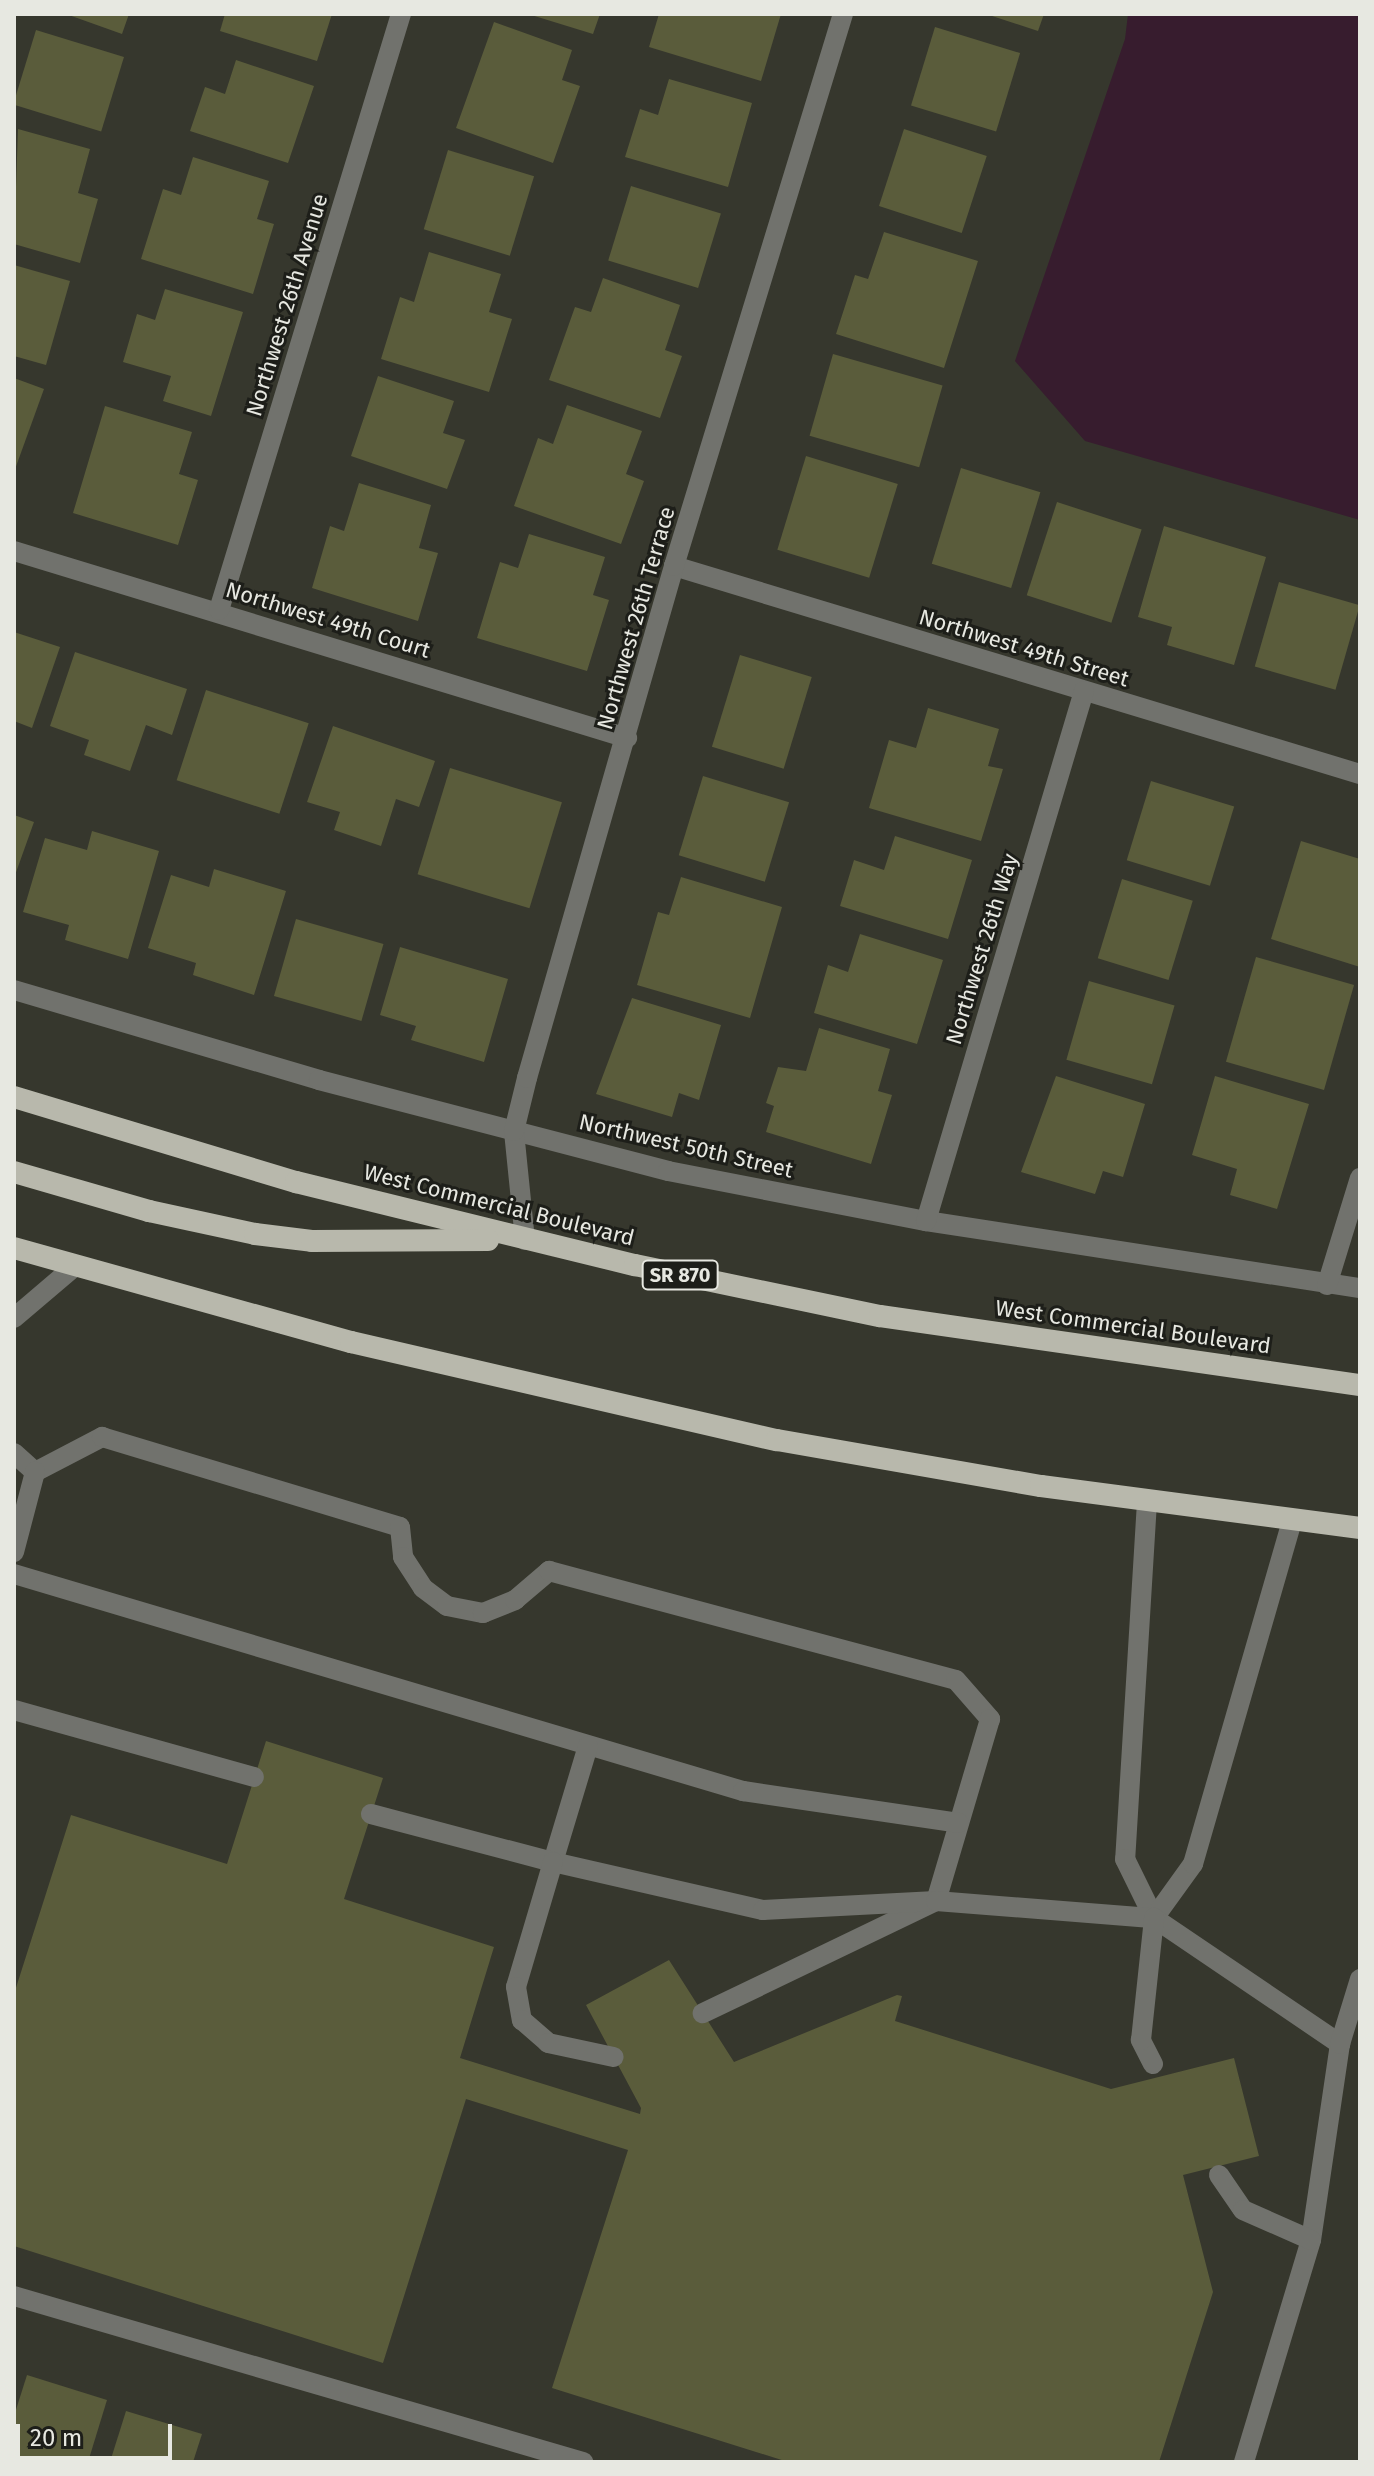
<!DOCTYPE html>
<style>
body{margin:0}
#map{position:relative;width:1374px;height:2476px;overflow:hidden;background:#36372d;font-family:"Fira Sans",sans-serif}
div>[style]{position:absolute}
.water>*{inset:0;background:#371c2e}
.building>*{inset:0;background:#5a5c3b;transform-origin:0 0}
.service>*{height:20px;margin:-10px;padding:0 10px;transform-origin:10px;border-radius:10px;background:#71726d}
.minor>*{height:20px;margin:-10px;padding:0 10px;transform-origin:10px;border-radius:10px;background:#71726d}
.trunk>*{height:22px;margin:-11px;padding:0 11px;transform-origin:11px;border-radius:11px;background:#b8b8ac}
span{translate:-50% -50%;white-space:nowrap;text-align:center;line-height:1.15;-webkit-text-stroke:6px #1d1e19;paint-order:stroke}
.shield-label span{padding:2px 6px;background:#1d1e19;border:2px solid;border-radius:6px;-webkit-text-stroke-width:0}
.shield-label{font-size:20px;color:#e7e8e1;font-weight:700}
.street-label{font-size:22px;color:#e7e8e1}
.frame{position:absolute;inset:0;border:16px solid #e7e8e1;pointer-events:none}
.scale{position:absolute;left:16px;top:2424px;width:156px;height:36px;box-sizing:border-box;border:4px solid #e7e8e1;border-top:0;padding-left:10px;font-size:24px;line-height:28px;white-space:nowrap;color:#e7e8e1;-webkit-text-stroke:6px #1d1e19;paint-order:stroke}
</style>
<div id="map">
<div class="water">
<div style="clip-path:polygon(1128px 14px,1360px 14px,1360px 520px,1085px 441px,1015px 361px,1125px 39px)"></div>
</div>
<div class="building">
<div style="clip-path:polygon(66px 14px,129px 14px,122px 34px)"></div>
<div style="clip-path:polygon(225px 14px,332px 14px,317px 61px,220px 31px)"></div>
<div style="clip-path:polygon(528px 14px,600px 14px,593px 34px)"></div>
<div style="clip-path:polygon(659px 14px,781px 14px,761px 81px,649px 47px)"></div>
<div style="clip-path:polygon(986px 14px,1044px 14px,1038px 31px)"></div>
<div style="clip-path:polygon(494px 22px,572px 50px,562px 80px,580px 86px,553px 163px,456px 128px)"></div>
<div style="left:935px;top:27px;width:89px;height:82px;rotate:17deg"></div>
<div style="left:36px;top:30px;width:92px;height:78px;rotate:17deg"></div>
<div style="clip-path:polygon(236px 60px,314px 86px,288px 163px,190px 131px,205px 87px,225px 94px)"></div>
<div style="clip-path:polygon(669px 79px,752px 103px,728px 187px,625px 157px,640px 109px,658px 115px)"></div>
<div style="clip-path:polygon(18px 129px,90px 149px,78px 193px,98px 199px,80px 263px,14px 244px)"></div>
<div style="left:904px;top:129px;width:87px;height:81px;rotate:18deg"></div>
<div style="left:448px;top:150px;width:90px;height:83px;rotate:17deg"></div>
<div style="clip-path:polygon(193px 157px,269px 181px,257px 219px,274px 224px,253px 294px,141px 259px,163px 189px,181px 195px)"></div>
<div style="left:631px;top:186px;width:94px;height:78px;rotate:17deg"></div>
<div style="clip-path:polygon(884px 232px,978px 261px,944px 368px,836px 334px,855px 275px,868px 279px)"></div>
<div style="clip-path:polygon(429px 252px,501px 274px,489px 312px,512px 319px,489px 392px,381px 359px,400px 297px,414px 302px)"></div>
<div style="clip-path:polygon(14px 265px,70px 281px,46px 365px,14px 356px)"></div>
<div style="clip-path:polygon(603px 278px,680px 305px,665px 350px,682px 356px,660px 418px,549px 380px,575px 307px,591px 312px)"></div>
<div style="clip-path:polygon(165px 289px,243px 312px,211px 416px,163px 401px,171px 376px,123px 362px,137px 314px,155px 320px)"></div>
<div style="left:833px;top:354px;width:114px;height:85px;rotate:16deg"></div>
<div style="clip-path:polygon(378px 376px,454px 401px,443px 433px,465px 440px,447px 489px,351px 456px)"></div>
<div style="clip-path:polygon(14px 378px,44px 389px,14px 472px)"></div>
<div style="clip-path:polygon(567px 405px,642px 431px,626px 474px,644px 481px,621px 544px,514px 506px,538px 438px,553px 444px)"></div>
<div style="clip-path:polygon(105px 406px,192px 432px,179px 474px,198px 480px,178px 545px,73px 513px)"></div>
<div style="left:806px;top:456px;width:96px;height:98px;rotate:17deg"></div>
<div style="left:961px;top:468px;width:83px;height:100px;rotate:17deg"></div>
<div style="clip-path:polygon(359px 483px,431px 505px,419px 548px,438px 553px,418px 621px,312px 588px,330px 526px,344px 531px)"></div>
<div style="left:1057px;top:502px;width:89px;height:98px;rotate:18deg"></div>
<div style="clip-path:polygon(1164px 526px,1266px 557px,1234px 665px,1167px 645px,1172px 627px,1138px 617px)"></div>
<div style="clip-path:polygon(529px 534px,605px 557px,593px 595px,609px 600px,587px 671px,477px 638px,500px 562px,518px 568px)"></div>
<div style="left:1279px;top:582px;width:84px;height:88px;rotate:16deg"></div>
<div style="clip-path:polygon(14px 632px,60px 647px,32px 728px,14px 721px)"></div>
<div style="clip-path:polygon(75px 652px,187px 689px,172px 735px,146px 725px,130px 771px,84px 755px,89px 740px,50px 726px)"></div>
<div style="left:740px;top:655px;width:75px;height:96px;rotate:17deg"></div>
<div style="left:206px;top:690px;width:108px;height:95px;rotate:18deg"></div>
<div style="clip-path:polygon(928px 708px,999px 729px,988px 766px,1003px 769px,981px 841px,869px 808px,889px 740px,916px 748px)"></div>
<div style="clip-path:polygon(333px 726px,435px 761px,419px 807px,396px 799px,381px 846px,334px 830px,340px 812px,307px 802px)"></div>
<div style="left:450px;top:768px;width:117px;height:111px;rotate:17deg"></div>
<div style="left:703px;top:776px;width:90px;height:83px;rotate:17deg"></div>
<div style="left:1151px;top:781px;width:87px;height:83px;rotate:17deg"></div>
<div style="clip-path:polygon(14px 815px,34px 822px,14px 878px)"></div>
<div style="clip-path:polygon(92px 831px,159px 851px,128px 959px,65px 940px,69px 925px,23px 912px,45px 838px,87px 850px)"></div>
<div style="clip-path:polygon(895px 836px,972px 860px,948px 939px,840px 906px,854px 860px,884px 870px)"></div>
<div style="clip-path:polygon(1301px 841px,1360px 859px,1360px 967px,1271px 939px)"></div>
<div style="clip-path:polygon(214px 869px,286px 891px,254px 995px,193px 975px,196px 963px,148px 948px,171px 875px,209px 887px)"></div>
<div style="clip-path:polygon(681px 877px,782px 907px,750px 1018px,637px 985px,658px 912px,669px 915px)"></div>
<div style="left:1122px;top:879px;width:74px;height:83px;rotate:17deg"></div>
<div style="left:296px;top:919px;width:91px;height:80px;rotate:16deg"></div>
<div style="clip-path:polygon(860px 934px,943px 960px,917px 1044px,814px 1013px,828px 965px,848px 972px)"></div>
<div style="clip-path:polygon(400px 947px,508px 979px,484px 1062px,411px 1040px,416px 1026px,380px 1015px)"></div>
<div style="left:1256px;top:957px;width:102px;height:109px;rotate:16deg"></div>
<div style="left:1089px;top:981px;width:89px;height:82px;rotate:16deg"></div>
<div style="clip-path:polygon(632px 998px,721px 1025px,699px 1100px,679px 1093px,672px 1117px,596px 1094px)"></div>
<div style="clip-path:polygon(819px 1028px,890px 1049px,878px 1091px,892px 1095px,871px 1164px,766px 1132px,774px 1106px,766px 1103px,778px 1067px,806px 1071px)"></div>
<div style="clip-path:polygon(1056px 1076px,1145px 1104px,1123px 1177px,1103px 1171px,1095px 1194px,1021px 1172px)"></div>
<div style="clip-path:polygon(1215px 1076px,1309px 1104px,1277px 1209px,1230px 1195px,1237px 1169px,1192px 1155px)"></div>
<div style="clip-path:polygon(266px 1741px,383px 1778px,344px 1899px,494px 1947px,460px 2058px,640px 2114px,641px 2108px,586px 2005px,669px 1960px,734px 2062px,897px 1995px,902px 1996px,895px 2021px,1111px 2089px,1234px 2058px,1259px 2156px,1183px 2175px,1213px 2292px,1159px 2462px,788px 2462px,552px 2388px,628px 2150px,466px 2099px,383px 2363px,14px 2246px,14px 1994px,71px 1815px,227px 1864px)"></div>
<div style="clip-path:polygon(27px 2375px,107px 2400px,88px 2462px,14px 2462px,14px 2416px)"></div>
<div style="clip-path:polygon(126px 2411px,202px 2434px,193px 2462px,110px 2462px)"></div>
</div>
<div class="service">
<div style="left:14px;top:1318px;width:80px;rotate:-40.4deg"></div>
<div style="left:14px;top:1453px;width:28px;rotate:42deg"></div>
<div style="left:35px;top:1472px;width:76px;rotate:-27.6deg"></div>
<div style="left:102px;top:1437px;width:311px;rotate:16.8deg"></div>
<div style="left:400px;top:1527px;width:30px;rotate:84deg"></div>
<div style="left:403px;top:1557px;width:37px;rotate:57deg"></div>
<div style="left:423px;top:1588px;width:30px;rotate:37deg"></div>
<div style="left:447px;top:1606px;width:37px;rotate:11deg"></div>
<div style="left:483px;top:1613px;width:35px;rotate:-22deg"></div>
<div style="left:515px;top:1600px;width:45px;rotate:-40.5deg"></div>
<div style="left:549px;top:1571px;width:421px;rotate:15deg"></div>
<div style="left:956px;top:1680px;width:52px;rotate:48.9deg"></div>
<div style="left:990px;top:1719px;width:190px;rotate:106.5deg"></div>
<div style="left:936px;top:1901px;width:259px;rotate:154.3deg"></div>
<div style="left:1147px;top:1502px;width:358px;rotate:93.5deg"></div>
<div style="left:1125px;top:1859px;width:66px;rotate:63.8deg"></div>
<div style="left:1154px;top:1918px;width:67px;rotate:-54.2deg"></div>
<div style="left:1193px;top:1864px;width:357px;rotate:-73.9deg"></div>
<div style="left:14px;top:1552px;width:83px;rotate:-75.3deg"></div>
<div style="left:14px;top:1574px;width:761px;rotate:16.58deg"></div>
<div style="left:743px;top:1791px;width:218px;rotate:8.4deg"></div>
<div style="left:14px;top:1710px;width:249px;rotate:15.6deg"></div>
<div style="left:588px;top:1746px;width:121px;rotate:106.8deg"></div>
<div style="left:553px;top:1862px;width:215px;rotate:12.9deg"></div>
<div style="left:763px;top:1910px;width:173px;rotate:-3deg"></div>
<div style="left:936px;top:1901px;width:219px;rotate:4.5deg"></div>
<div style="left:1154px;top:1918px;width:225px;rotate:34.1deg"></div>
<div style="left:1340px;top:2044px;width:198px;rotate:98.4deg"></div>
<div style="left:1311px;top:2240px;width:232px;rotate:106.8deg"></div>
<div style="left:371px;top:1814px;width:188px;rotate:14.8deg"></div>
<div style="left:553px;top:1862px;width:130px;rotate:106.5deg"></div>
<div style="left:516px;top:1987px;width:34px;rotate:80deg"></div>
<div style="left:522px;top:2020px;width:35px;rotate:41deg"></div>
<div style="left:548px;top:2043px;width:67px;rotate:12deg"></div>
<div style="left:1340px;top:2044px;width:68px;rotate:-72.9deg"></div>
<div style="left:1153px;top:2064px;width:27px;rotate:-117deg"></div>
<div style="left:1141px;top:2040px;width:123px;rotate:-83.9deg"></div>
<div style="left:1219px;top:2175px;width:42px;rotate:55.6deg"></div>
<div style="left:1243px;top:2210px;width:74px;rotate:23.8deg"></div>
<div style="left:14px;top:2296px;width:593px;rotate:16.26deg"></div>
</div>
<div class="minor">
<div style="left:14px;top:551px;width:641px;rotate:16.96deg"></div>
<div style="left:674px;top:566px;width:717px;rotate:16.87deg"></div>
<div style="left:219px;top:610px;width:623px;rotate:-73.02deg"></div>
<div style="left:14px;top:990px;width:318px;rotate:16.4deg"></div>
<div style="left:319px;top:1080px;width:361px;rotate:14.6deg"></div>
<div style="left:668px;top:1171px;width:263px;rotate:11deg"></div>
<div style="left:926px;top:1221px;width:439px;rotate:8.8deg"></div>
<div style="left:926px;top:1221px;width:553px;rotate:-73.4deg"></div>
<div style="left:525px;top:1240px;width:110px;rotate:-95.8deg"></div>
<div style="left:514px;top:1131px;width:55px;rotate:-76.2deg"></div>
<div style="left:527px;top:1078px;width:533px;rotate:-73.98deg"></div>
<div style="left:674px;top:566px;width:577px;rotate:-72.98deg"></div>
<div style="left:1327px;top:1285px;width:112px;rotate:-72.9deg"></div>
</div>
<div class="trunk">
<div style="left:14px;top:1097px;width:295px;rotate:16.8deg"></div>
<div style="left:296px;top:1182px;width:349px;rotate:13.8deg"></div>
<div style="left:635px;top:1265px;width:250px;rotate:11.8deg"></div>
<div style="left:880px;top:1316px;width:485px;rotate:8.2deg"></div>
<div style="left:14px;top:1172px;width:141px;rotate:16.1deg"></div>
<div style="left:149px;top:1211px;width:108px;rotate:12.2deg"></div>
<div style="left:255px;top:1234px;width:57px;rotate:7deg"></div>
<div style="left:312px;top:1241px;width:176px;rotate:-0.3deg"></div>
<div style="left:14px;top:1248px;width:350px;rotate:15.6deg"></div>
<div style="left:351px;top:1342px;width:437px;rotate:13deg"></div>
<div style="left:777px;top:1440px;width:268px;rotate:9.9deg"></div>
<div style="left:1041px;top:1486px;width:322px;rotate:7.5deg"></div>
</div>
<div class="shield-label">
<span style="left:680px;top:1275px">SR 870</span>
</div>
<div class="street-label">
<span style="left:287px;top:305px;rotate:-73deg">Northwest 26th Avenue</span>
<span style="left:636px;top:618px;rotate:-74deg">Northwest 26th Terrace</span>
<span style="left:328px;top:620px;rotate:17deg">Northwest 49th Court</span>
<span style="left:1024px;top:648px;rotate:17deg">Northwest 49th Street</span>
<span style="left:982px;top:949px;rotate:-73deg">Northwest 26th Way</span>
<span style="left:686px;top:1146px;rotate:13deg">Northwest 50th Street</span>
<span style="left:499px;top:1205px;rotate:14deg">West Commercial Boulevard</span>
<span style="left:1133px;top:1327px;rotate:8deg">West Commercial Boulevard</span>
</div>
<div class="frame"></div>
<div class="scale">20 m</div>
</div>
